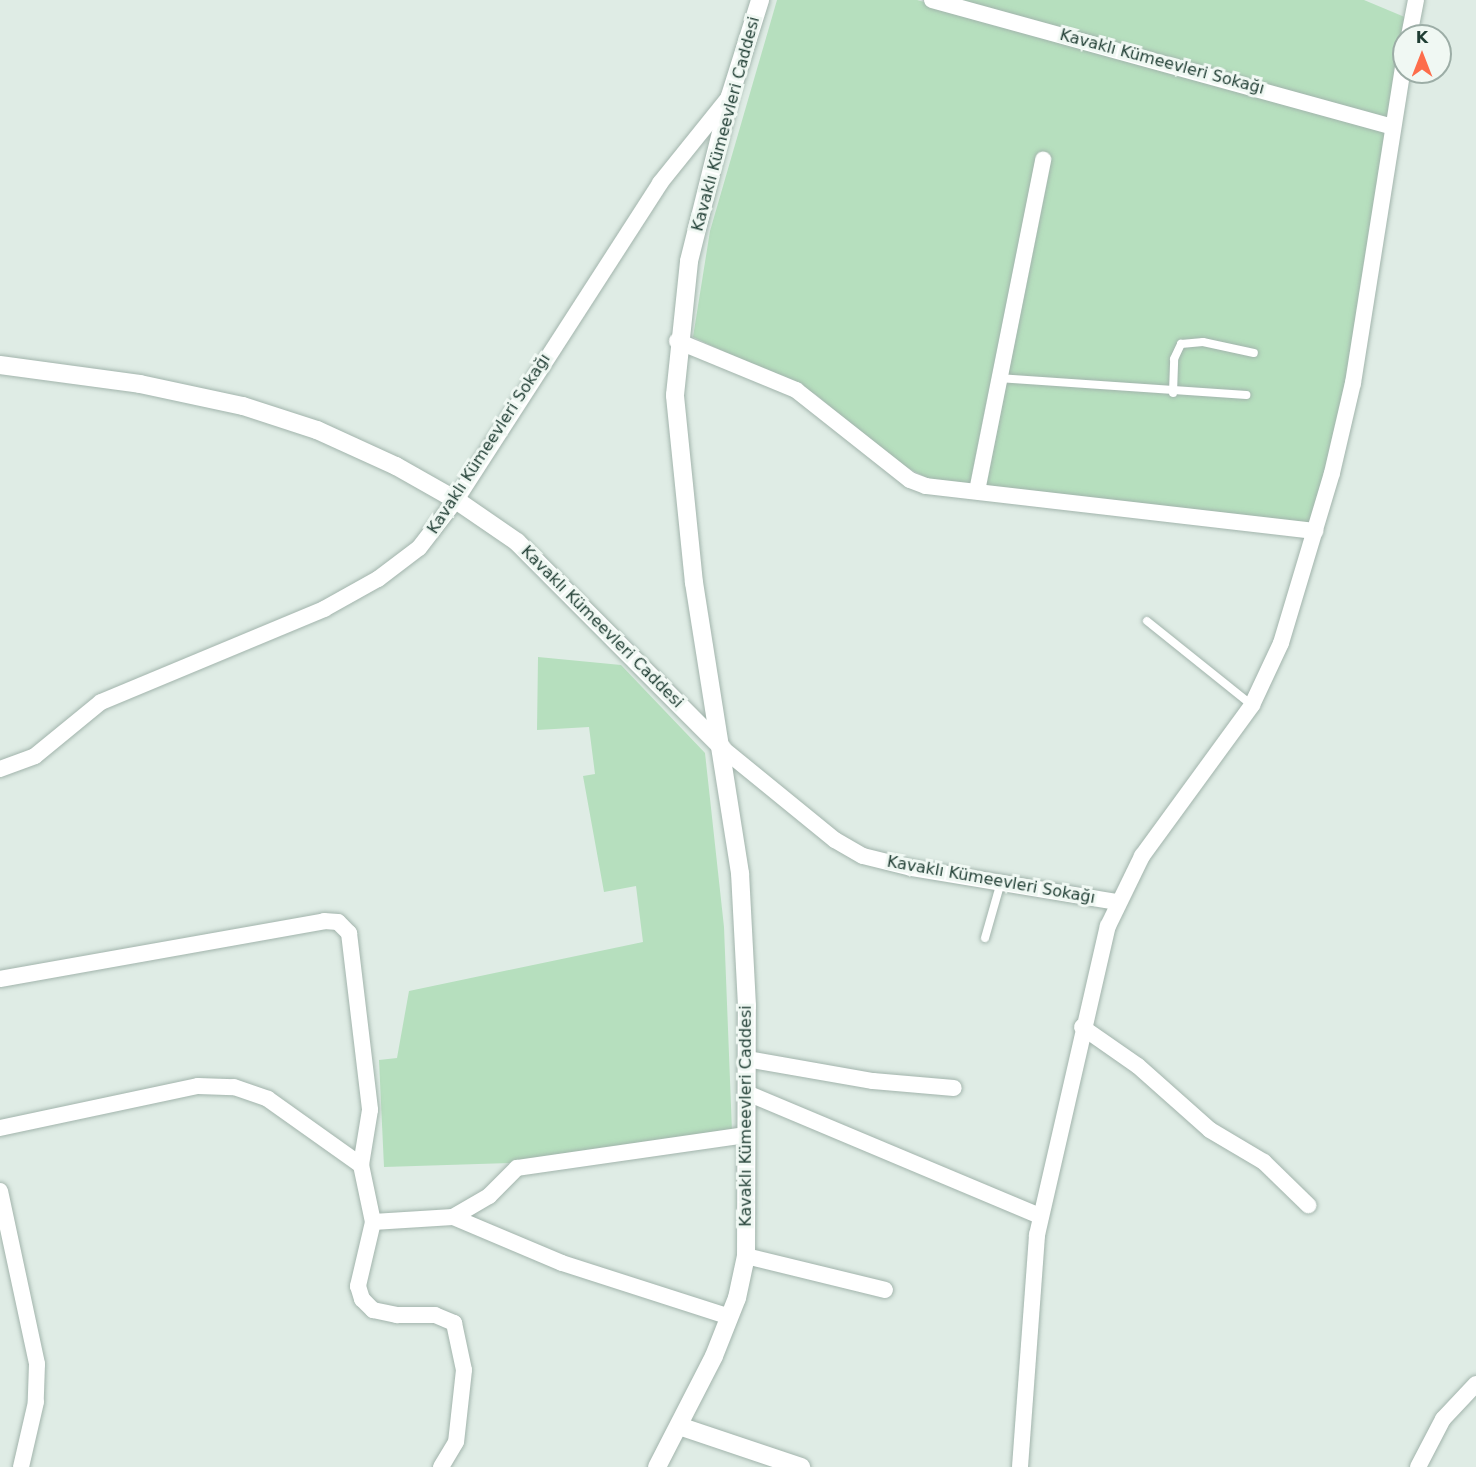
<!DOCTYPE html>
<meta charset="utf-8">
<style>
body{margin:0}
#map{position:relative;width:1476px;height:1467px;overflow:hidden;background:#dfece5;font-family:"DejaVu Sans",sans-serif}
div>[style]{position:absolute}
.green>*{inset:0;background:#b6dfbe}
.roads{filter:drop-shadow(0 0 2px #a2b4ac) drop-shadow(0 0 2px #a2b4ac)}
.service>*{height:8px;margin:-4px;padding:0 4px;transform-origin:4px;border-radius:4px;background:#fff}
.minor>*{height:16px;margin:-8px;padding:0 8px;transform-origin:8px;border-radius:8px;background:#fff}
.tertiary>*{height:18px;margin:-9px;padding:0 9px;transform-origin:9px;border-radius:9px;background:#fff}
span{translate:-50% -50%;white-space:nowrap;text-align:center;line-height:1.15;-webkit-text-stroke:6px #f0f8f3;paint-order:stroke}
.street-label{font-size:16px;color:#1f3d33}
.north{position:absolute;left:1392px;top:24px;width:60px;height:60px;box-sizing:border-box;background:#f0f8f3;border:2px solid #9cada6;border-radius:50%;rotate:0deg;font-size:16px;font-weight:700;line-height:24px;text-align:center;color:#1f3d33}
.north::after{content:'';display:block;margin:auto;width:21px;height:27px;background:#fd6d4b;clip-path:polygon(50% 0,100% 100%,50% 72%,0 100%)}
</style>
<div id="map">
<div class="green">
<div style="clip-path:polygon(777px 0,917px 0,1387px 128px,1353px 367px,1310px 523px,929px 479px,898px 463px,815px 394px,693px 337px,710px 231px)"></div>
<div style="clip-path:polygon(940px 0,1364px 0,1407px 18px,1387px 119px)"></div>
<div style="clip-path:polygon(538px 657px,621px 665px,705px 753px,724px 927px,732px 1131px,512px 1163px,384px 1167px,379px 1060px,397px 1058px,409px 991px,643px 942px,636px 886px,604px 892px,583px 776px,595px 774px,589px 727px,537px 730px)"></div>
</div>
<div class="roads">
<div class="service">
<div style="left:998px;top:378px;width:249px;rotate:3.9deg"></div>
<div style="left:1173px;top:393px;width:34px;rotate:-88deg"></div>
<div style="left:1174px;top:359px;width:17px;rotate:-65deg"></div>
<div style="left:1181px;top:344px;width:22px;rotate:-5deg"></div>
<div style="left:1203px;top:342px;width:52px;rotate:12.2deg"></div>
<div style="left:1147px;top:621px;width:134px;rotate:38.7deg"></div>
<div style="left:985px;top:938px;width:58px;rotate:-74.1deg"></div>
</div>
<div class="minor">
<div style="left:932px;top:0;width:476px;rotate:15.4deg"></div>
<div style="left:1409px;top:36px;width:37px;rotate:-79deg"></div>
<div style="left:677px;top:341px;width:129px;rotate:22.4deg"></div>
<div style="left:796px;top:390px;width:145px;rotate:38.3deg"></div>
<div style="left:910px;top:480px;width:17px;rotate:21deg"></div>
<div style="left:926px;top:486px;width:392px;rotate:6.6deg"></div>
<div style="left:977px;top:491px;width:338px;rotate:-78.7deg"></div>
<div style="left:722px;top:748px;width:146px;rotate:39.2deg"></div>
<div style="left:835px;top:840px;width:32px;rotate:30deg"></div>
<div style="left:863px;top:856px;width:49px;rotate:14deg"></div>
<div style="left:911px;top:868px;width:209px;rotate:9.4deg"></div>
<div style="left:0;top:769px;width:37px;rotate:-20deg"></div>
<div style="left:35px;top:756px;width:85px;rotate:-39.3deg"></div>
<div style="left:101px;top:702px;width:242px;rotate:-22.6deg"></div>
<div style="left:324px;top:609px;width:62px;rotate:-29.1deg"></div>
<div style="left:378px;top:579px;width:51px;rotate:-37.1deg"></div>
<div style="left:419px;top:548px;width:61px;rotate:-52.4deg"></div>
<div style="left:456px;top:500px;width:377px;rotate:-57.2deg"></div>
<div style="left:660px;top:183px;width:112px;rotate:-51.2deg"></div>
<div style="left:0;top:979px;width:329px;rotate:-10.1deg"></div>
<div style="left:324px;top:921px;width:14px;rotate:4deg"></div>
<div style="left:338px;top:922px;width:16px;rotate:45deg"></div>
<div style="left:349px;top:933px;width:178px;rotate:83.2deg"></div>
<div style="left:370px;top:1110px;width:56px;rotate:99.3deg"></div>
<div style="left:361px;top:1165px;width:58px;rotate:78.1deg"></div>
<div style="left:373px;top:1222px;width:66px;rotate:103.2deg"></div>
<div style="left:358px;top:1286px;width:14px;rotate:73deg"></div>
<div style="left:362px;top:1299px;width:16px;rotate:45deg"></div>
<div style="left:373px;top:1310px;width:25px;rotate:12deg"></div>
<div style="left:397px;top:1315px;width:38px"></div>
<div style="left:435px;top:1315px;width:21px;rotate:23deg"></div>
<div style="left:454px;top:1323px;width:48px;rotate:78deg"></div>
<div style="left:464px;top:1370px;width:72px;rotate:96.3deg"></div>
<div style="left:456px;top:1442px;width:29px;rotate:121deg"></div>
<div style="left:1082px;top:1027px;width:68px;rotate:34.9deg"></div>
<div style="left:1138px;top:1066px;width:96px;rotate:41.6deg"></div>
<div style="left:1210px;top:1130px;width:63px;rotate:30.7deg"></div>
<div style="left:1264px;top:1162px;width:62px;rotate:44.3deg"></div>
<div style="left:747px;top:1059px;width:128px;rotate:9.9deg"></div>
<div style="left:873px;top:1081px;width:81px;rotate:4.9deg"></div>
<div style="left:747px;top:1093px;width:318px;rotate:22.8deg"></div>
<div style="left:0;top:1128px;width:202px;rotate:-12deg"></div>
<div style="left:198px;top:1086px;width:36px;rotate:2deg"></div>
<div style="left:234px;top:1087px;width:36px;rotate:19deg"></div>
<div style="left:268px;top:1099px;width:114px;rotate:35.4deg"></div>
<div style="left:0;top:1191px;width:177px;rotate:77.9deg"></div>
<div style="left:37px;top:1364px;width:38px;rotate:92deg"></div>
<div style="left:36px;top:1402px;width:67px;rotate:103deg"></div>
<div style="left:453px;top:1217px;width:42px;rotate:-30.3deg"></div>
<div style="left:489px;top:1196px;width:40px;rotate:-45deg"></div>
<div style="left:517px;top:1168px;width:232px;rotate:-8.2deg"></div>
<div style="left:373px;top:1222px;width:80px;rotate:-3.6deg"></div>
<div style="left:453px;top:1217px;width:118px;rotate:22.9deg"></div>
<div style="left:562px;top:1263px;width:176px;rotate:17.8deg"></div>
<div style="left:746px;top:1256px;width:143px;rotate:13.7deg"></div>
<div style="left:1020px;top:1467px;width:233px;rotate:-85.8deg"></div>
<div style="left:1037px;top:1235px;width:317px;rotate:-77.1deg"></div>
<div style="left:1108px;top:926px;width:78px;rotate:-64.1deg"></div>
<div style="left:1142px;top:856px;width:187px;rotate:-53.9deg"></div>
<div style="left:1252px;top:705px;width:68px;rotate:-64.9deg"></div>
<div style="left:1281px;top:643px;width:177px;rotate:-73.3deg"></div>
<div style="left:1332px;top:473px;width:92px;rotate:-76.9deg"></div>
<div style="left:1353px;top:383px;width:327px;rotate:-81deg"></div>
<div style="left:1418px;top:1467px;width:54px;rotate:-62.5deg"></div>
<div style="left:1443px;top:1419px;width:48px;rotate:-46.7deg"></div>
</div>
<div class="tertiary">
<div style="left:0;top:365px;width:141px;rotate:7.7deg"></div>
<div style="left:140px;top:384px;width:105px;rotate:12.1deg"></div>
<div style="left:243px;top:406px;width:78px;rotate:18deg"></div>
<div style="left:317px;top:430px;width:87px;rotate:24.5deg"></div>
<div style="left:396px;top:466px;width:69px;rotate:29.5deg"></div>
<div style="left:456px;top:500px;width:74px;rotate:34.5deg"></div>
<div style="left:517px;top:542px;width:291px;rotate:45.1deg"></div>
<div style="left:679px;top:1426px;width:129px;rotate:18.6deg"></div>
<div style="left:657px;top:1467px;width:125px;rotate:-62.8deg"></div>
<div style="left:714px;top:1356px;width:62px;rotate:-68.4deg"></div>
<div style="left:737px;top:1298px;width:43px;rotate:-77.9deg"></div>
<div style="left:746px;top:1256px;width:250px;rotate:-89.8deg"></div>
<div style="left:747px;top:1006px;width:133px;rotate:-93deg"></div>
<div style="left:740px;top:873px;width:294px;rotate:-99deg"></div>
<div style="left:694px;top:583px;width:189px;rotate:-95.8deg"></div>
<div style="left:675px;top:395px;width:135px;rotate:-84deg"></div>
<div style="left:689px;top:261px;width:170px;rotate:-76deg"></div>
<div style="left:730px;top:96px;width:101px;rotate:-72.6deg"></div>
</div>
</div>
<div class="street-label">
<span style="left:1162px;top:62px;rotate:15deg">Kavaklı Kümeevleri Sokağı</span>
<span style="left:726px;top:124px;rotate:-75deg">Kavaklı Kümeevleri Caddesi</span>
<span style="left:489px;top:444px;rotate:-57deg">Kavaklı Kümeevleri Sokağı</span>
<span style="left:602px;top:627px;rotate:45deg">Kavaklı Kümeevleri Caddesi</span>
<span style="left:991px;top:880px;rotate:10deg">Kavaklı Kümeevleri Sokağı</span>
<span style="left:746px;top:1116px;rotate:-90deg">Kavaklı Kümeevleri Caddesi</span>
</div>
<div class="north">K</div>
</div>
